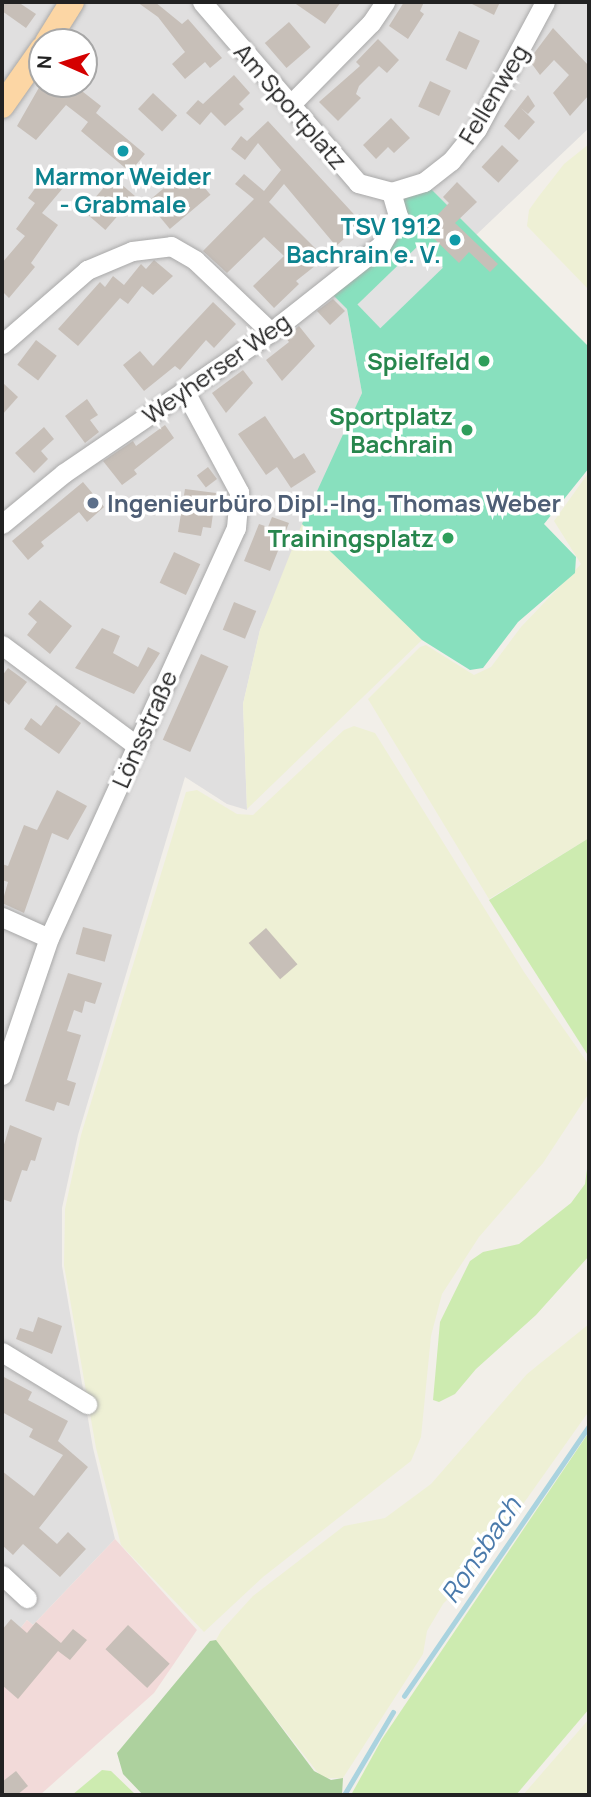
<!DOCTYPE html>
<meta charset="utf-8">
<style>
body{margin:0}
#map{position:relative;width:591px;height:1797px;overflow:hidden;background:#f2efe9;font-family:Manrope,sans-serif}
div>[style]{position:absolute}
.residential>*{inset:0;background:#e0dfdf}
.commercial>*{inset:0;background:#f2dad9}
.farmland>*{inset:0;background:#eef0d5}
.grass>*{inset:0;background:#cdebb0}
.forest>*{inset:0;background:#add19e}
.pitch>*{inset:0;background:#88e0be}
.parking>*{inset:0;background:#e2e2e2;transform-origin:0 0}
.stream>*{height:4.5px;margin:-2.25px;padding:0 2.25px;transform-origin:2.25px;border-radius:2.25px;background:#aad3df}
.building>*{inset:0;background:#c7bfb8;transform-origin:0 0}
.roads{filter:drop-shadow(0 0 2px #a9a9a9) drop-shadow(0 0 2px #a9a9a9)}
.minor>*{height:19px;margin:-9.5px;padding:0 9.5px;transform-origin:9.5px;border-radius:9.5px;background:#fff}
.major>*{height:24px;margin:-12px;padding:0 12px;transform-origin:12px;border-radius:12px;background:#fcd6a4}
.dots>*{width:19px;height:19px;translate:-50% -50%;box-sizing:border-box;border:4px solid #fff;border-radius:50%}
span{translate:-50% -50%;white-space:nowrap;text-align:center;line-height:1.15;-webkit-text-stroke:7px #fff;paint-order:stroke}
.street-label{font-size:24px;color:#222}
.culture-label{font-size:24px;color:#0d838f;font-weight:700}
.right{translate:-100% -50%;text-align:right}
.leisure-label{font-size:24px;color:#27864d;font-weight:700}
.service-label{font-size:24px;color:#4e5e75;font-weight:700}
.left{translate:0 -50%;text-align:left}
.water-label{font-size:26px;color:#4a7aab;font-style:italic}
.frame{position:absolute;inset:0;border:4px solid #222;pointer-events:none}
.north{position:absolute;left:28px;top:28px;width:70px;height:70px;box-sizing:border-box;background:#fff;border:2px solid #a7a7a7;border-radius:50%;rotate:273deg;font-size:19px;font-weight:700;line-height:28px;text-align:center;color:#222}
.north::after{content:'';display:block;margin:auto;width:24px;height:32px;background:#d40000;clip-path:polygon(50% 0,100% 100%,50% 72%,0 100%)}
</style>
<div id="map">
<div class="residential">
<div style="clip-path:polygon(evenodd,2px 2px,589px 2px,589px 128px,475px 236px,424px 182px,398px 216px,347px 309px,362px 393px,260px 630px,243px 704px,247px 810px,227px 804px,185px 777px,78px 1135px,62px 1208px,62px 1266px,93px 1448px,115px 1539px,33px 1625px,27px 1620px,2px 1651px,2px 2px,42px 42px,84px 42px,84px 84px,42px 84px,42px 42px)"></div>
</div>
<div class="commercial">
<div style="clip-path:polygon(115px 1539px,197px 1630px,154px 1693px,40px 1795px,2px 1795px,2px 1651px,27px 1620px,33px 1625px)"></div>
</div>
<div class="farmland">
<div style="clip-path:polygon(589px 144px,589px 290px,527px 226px,529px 210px,539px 196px,564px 164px)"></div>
<div style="clip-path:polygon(589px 472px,589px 838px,489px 899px,368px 699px,420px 647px,426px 645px,474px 675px,491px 667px,521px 627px,581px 564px,554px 521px)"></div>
<div style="clip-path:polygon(302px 524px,422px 640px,247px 809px,243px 704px,260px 630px)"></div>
<div style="clip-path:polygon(354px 726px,375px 733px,524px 972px,589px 1065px,589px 1093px,543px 1163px,479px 1237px,442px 1294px,431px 1336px,421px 1437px,411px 1461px,263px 1577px,204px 1632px,121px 1545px,96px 1448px,64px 1265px,65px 1209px,81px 1135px,186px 792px,197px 790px,237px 814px,253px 815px,344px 730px)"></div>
<div style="clip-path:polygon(589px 1324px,589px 1411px,477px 1569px,443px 1604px,427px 1631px,423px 1654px,343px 1778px,322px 1778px,222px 1650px,216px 1640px,221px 1631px,253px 1596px,344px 1526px,385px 1518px,431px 1484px,527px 1374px)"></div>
<div style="clip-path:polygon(589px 1719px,589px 1795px,523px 1795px)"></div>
</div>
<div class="grass">
<div style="clip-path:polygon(589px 838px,589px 1057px,489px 900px)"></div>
<div style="clip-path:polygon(589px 1154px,589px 1256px,536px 1315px,476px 1369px,455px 1394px,439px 1402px,433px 1400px,440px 1322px,470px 1261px,483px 1252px,519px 1244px,571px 1203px,585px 1184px)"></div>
<div style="clip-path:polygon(589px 1432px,589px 1709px,516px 1795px,351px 1795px,382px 1739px)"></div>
<div style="clip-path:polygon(102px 1770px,111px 1771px,136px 1795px,72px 1795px)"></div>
</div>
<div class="forest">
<div style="clip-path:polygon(216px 1640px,314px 1771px,331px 1780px,343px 1778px,342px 1795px,143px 1795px,123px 1774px,117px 1753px,210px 1641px)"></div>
</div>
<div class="pitch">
<div style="clip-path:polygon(424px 182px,589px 347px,589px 468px,544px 524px,576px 557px,575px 573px,518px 622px,483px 668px,470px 670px,422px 640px,302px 524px,362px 393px,347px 309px,328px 290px,393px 229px,391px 192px)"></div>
</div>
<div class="parking">
<div style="left:420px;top:244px;width:33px;height:87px;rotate:46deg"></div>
</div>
<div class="stream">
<div style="left:404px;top:1696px;width:327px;rotate:-55.6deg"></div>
<div style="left:344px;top:1795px;width:96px;rotate:-59.4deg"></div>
</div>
<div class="building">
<div style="clip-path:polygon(2px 2px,18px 2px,36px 14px,26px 28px,2px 11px)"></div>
<div style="clip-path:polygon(137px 2px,155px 2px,182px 24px,188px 19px,222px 58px,210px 68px,205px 62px,185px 79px,172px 64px,185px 52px,158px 17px)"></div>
<div style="clip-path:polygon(293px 2px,341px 2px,325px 24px)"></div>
<div style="clip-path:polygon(404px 2px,424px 2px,420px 11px,424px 14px,408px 39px,389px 26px)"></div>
<div style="clip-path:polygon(468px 2px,500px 2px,494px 15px)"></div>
<div style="left:289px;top:22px;width:33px;height:32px;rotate:49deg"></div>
<div style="clip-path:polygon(553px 28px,589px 66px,589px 95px,570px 116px,553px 93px,569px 75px,554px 60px,540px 75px,529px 60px)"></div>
<div style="left:459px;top:31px;width:23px;height:32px;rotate:25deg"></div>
<div style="clip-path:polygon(378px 39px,399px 60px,387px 73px,379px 66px,359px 86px,356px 94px,361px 98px,338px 121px,319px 102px,360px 66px,356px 62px)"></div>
<div style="clip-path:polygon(234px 75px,250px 93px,239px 104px,244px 109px,225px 126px,211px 112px,200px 125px,186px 113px,198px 100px,203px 104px)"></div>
<div style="left:430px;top:81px;width:23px;height:28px;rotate:25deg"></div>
<div style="clip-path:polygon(41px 84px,81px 84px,78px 88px,101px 106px,96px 113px,145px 154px,130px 172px,81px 131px,88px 122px,66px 105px,36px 140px,17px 126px)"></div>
<div style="left:153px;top:93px;width:33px;height:22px;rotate:43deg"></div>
<div style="clip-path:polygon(528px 95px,535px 106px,528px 114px,521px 108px,535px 122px,519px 140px,504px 126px)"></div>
<div style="clip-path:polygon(391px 118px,410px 138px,394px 153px,388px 147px,376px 159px,363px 145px)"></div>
<div style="clip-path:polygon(268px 121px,362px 223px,336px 246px,284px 184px,269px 202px,325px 258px,296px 281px,299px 284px,274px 308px,253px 286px,284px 256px,264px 237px,227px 273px,203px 251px,254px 199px,235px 184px,244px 174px,264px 191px,281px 170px,258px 143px,245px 160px,231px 149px,241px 136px,247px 141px)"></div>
<div style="left:502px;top:145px;width:23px;height:30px;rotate:43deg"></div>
<div style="clip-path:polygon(50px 168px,68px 182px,42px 213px,58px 225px,31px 263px,35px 267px,9px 298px,2px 291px,2px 263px,25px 236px,16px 229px,35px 203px,28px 198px)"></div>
<div style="left:188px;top:168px;width:35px;height:53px;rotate:50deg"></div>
<div style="left:113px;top:177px;width:29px;height:45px;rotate:41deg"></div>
<div style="clip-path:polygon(457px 182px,477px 202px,455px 223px,498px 264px,490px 272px,469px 252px,459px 263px,424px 229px,449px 203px,443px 197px)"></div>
<div style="clip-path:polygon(154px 260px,173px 276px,153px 295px,142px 286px,128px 304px,120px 298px,78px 346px,58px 329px,100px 282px,105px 287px,113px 276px,124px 285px,141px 264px,146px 269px)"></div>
<div style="clip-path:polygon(333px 299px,345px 311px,330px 325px,317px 311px)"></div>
<div style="clip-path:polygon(213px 302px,236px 324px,214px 348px,206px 340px,180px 370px,175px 366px,144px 391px,123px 365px,140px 351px,153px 366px)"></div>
<div style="clip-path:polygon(299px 326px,315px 346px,282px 381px,266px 360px,289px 342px,285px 337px)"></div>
<div style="left:36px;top:340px;width:26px;height:31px;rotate:37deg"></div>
<div style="clip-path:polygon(243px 370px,253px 383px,226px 413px,212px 393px)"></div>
<div style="clip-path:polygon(2px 382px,18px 397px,2px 415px)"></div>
<div style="clip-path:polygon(87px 399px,98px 415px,90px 420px,99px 432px,85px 443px,65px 416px)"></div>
<div style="clip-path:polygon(265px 416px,294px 459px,304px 453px,316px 472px,291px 488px,277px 467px,266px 475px,238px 434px)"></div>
<div style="clip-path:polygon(165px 425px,174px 438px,134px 470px,137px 474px,122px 485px,103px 461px,133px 441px,136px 446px)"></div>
<div style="clip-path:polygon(44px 427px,54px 439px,41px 451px,48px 459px,34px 473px,15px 453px)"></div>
<div style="left:208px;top:467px;width:15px;height:14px;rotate:53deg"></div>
<div style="clip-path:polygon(83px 482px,104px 507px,87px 522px,79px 512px,41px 542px,44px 546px,28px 560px,12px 541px)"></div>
<div style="clip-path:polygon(185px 489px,216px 493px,211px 528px,203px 527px,201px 536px,178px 532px)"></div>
<div style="clip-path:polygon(272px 517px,289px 523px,270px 571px,244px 561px,259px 524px,268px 527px)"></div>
<div style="left:174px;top:552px;width:29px;height:34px;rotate:25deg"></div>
<div style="clip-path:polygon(40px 600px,72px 626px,50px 654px,27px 635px,37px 622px,28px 614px)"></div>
<div style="left:234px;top:602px;width:24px;height:30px;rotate:22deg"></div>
<div style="clip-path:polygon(102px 628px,120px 636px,113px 653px,138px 667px,148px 647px,160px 653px,134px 694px,75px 668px)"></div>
<div style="left:201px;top:654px;width:30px;height:94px;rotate:24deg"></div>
<div style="clip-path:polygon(8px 668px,27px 682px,9px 705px,2px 699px,2px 676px)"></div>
<div style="clip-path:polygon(56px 705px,81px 723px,59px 754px,24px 729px,31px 718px,41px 726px)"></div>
<div style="clip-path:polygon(57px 790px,87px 806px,68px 840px,52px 833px,24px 913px,2px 903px,8px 882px,2px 880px,2px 864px,8px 866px,24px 825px,37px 830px)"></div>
<div style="left:83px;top:927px;width:30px;height:28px;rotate:15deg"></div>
<div style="left:266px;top:928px;width:48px;height:23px;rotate:49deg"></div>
<div style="clip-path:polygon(68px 973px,102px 983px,95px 1004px,85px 1001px,82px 1013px,74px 1010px,67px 1031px,81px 1035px,67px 1080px,76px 1083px,69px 1106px,57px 1102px,54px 1111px,25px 1101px)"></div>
<div style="clip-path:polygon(10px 1125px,42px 1138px,35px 1161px,31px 1160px,27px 1171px,22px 1170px,11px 1202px,2px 1199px,2px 1151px)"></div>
<div style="clip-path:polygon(38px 1317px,62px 1326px,52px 1354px,16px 1339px,20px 1328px,33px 1332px)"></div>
<div style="clip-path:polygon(2px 1376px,32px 1392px,28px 1400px,68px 1421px,58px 1441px,88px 1467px,39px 1528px,57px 1544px,68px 1532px,86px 1549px,60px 1577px,23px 1544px,13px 1555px,2px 1545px,2px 1471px,34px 1496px,63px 1455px,29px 1437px,33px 1429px,2px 1412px)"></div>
<div style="clip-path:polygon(11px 1619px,27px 1633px,36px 1622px,61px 1643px,73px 1629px,87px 1640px,70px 1660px,58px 1651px,18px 1699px,2px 1685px,2px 1630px)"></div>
<div style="left:128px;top:1625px;width:57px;height:33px;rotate:43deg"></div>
<div style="clip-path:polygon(16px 1771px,28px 1786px,17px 1795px,2px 1795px,2px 1782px)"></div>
</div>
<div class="roads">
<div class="minor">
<div style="left:202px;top:2px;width:239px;rotate:49.2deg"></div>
<div style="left:358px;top:183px;width:34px;rotate:15deg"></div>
<div style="left:391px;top:192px;width:34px;rotate:-17deg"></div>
<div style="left:424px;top:182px;width:34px;rotate:-38deg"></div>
<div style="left:451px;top:161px;width:41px;rotate:-50.9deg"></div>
<div style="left:477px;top:129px;width:144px;rotate:-61.8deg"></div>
<div style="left:290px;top:105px;width:115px;rotate:-45.4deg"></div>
<div style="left:371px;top:23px;width:25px;rotate:-56deg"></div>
<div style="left:2px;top:344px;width:113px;rotate:-41deg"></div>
<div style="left:87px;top:270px;width:49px;rotate:-22.9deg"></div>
<div style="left:132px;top:251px;width:39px;rotate:-7deg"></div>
<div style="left:171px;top:246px;width:28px;rotate:30deg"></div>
<div style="left:195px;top:260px;width:105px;rotate:43.5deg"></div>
<div style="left:2px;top:524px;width:80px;rotate:-39.4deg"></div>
<div style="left:64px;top:473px;width:250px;rotate:-34.3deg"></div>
<div style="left:271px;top:332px;width:140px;rotate:-38.3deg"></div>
<div style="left:381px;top:245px;width:34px;rotate:-60deg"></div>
<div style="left:398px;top:216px;width:25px;rotate:-106deg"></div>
<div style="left:2px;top:645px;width:169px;rotate:36.8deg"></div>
<div style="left:2px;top:917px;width:51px;rotate:24.1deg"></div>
<div style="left:2px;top:1075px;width:145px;rotate:-71.1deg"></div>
<div style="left:49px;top:938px;width:451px;rotate:-65.5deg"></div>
<div style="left:236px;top:528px;width:36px;rotate:-85deg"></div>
<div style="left:239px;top:492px;width:116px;rotate:-118.3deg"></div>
<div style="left:2px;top:1352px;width:100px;rotate:31.5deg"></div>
<div style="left:2px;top:1575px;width:34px;rotate:43deg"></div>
</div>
<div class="major">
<div style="left:47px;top:42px;width:47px;rotate:-58deg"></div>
<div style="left:2px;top:106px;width:70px;rotate:-54.9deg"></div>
</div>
</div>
<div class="dots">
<div style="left:123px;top:151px;background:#0f9aa8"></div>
<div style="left:455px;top:240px;background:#0f9aa8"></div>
<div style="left:484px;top:361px;background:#2e9e5b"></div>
<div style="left:467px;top:430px;background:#2e9e5b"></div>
<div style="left:93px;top:503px;background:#5c6f8a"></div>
<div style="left:448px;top:538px;background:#2e9e5b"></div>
</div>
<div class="street-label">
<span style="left:493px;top:94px;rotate:-59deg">Fellenweg</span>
<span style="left:291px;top:106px;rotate:49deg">Am Sportplatz</span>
<span style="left:216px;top:368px;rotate:-35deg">Weyherser Weg</span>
<span style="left:144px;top:729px;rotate:-66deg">Lönsstraße</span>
</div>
<div class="culture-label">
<span style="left:123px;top:190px">Marmor Weider<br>- Grabmale</span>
<span class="right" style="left:441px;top:240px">TSV 1912<br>Bachrain e. V.</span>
</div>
<div class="leisure-label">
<span class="right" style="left:470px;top:361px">Spielfeld</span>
<span class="right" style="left:453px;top:430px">Sportplatz<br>Bachrain</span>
<span class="right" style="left:434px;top:538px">Trainingsplatz</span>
</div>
<div class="service-label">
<span class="left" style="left:107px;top:503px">Ingenieurbüro Dipl.-Ing. Thomas Weber</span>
</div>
<div class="water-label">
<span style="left:481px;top:1550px;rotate:-56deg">Ronsbach</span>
</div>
<div class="frame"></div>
<div class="north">N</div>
</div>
